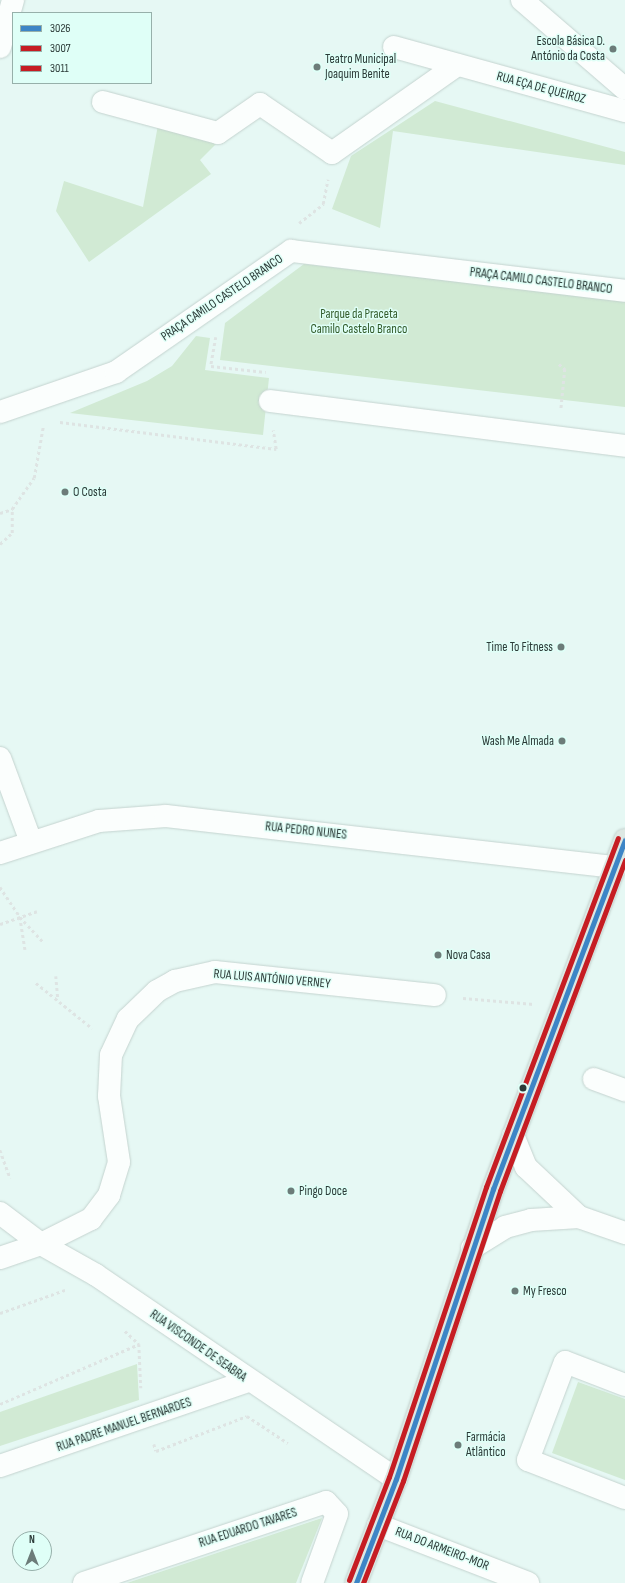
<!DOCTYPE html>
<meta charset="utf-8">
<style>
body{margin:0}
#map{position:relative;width:625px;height:1583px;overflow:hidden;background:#e6f8f4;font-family:"Sofia Sans Condensed",sans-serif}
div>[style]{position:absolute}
.green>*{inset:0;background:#d1ead4}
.path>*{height:2.5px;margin-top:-1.25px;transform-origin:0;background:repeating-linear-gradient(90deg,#dee4e3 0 3px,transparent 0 6px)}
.roads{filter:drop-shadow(0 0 1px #c4d3cf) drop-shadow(0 0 1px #c4d3cf)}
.minor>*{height:22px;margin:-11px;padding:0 11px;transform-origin:11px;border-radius:11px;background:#fbfefd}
.major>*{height:22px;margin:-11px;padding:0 11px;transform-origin:11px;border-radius:11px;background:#dde8e3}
.bus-1>*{height:5px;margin:-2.5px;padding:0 2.5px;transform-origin:2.5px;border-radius:2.5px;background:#3d85c6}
.bus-2>*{height:5px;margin:-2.5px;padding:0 2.5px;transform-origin:2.5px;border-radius:2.5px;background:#c61d23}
.bus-3>*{height:5px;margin:-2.5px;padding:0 2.5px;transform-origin:2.5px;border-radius:2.5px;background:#c61d23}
.dots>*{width:11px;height:11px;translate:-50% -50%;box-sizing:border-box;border:2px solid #dffff7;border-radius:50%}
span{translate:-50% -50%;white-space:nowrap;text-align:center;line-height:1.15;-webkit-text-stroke:3px #dffff7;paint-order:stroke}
.poi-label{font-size:13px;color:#2b3a37}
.right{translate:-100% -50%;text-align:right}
.left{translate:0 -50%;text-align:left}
.street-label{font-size:13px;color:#2b3a37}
.park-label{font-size:13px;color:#325b2a}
.legend{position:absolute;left:12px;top:12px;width:140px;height:72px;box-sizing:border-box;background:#dffff7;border:1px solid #97b0aa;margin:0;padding:5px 7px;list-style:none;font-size:12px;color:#2b3a37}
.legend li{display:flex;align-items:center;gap:8px;height:20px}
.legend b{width:20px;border:1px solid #97b0aa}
.north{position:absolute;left:12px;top:1531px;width:40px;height:40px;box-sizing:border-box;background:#dffff7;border:1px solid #97b0aa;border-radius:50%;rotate:0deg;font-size:11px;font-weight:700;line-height:16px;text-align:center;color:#2b3a37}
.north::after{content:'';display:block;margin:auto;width:14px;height:18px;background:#6c7c79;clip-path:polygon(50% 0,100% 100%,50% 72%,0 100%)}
</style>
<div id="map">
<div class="green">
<div style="clip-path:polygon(435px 101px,625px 152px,625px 165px,393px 131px,380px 228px,332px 209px,351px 156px)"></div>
<div style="clip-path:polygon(158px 125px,218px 142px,200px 160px,211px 174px,89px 262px,56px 211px,64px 181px,143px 207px)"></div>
<div style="clip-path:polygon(304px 264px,625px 301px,625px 407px,220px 360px,225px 323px)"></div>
<div style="clip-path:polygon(196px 336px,210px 338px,205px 370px,269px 378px,263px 435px,70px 413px,147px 381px,172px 366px)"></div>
<div style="clip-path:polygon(137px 1364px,139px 1400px,0 1446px,0 1412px)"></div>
<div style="clip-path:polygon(578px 1382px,625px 1399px,625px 1480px,552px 1453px)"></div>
<div style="clip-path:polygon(322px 1518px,296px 1583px,127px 1583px)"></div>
</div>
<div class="path">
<div style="left:299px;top:223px;width:31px;rotate:-38deg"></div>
<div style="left:323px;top:204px;width:25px;rotate:-79deg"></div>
<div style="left:216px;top:337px;width:29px;rotate:100deg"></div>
<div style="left:211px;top:366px;width:55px;rotate:6.2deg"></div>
<div style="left:559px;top:364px;width:8px;rotate:40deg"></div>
<div style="left:565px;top:369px;width:41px;rotate:95.6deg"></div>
<div style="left:60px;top:422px;width:218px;rotate:7.1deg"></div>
<div style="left:276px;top:449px;width:19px;rotate:-99deg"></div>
<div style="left:0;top:513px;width:13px;rotate:-18deg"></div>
<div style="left:0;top:544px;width:16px;rotate:-43deg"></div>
<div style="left:12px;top:533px;width:24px;rotate:-90deg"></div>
<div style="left:12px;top:509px;width:38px;rotate:-55deg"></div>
<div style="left:34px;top:478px;width:52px;rotate:-80deg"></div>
<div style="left:0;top:887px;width:36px;rotate:56deg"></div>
<div style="left:20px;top:917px;width:33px;rotate:81deg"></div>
<div style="left:20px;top:917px;width:35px;rotate:47deg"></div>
<div style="left:0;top:924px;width:39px;rotate:-19deg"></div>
<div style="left:56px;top:976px;width:24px;rotate:85deg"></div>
<div style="left:36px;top:983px;width:72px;rotate:38.8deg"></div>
<div style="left:463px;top:998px;width:71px;rotate:4.8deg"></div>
<div style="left:0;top:1150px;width:30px;rotate:70deg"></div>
<div style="left:0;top:1313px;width:69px;rotate:-19.5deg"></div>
<div style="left:125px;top:1331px;width:19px;rotate:43deg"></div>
<div style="left:139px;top:1344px;width:44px;rotate:87.4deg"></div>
<div style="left:0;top:1404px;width:151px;rotate:-23.3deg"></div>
<div style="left:154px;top:1444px;width:7px;rotate:74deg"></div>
<div style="left:156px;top:1451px;width:97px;rotate:-21deg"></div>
<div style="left:247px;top:1416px;width:49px;rotate:33.4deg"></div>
</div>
<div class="roads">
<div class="minor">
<div style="left:522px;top:0;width:136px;rotate:40.8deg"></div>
<div style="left:0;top:47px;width:49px;rotate:-74.5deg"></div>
<div style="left:394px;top:47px;width:240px;rotate:15.5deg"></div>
<div style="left:103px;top:102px;width:119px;rotate:15.1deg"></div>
<div style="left:218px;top:133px;width:51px;rotate:-34.6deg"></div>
<div style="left:260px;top:104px;width:87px;rotate:34.2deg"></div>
<div style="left:332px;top:153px;width:153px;rotate:-35.1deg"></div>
<div style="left:270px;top:401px;width:358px;rotate:7.2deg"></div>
<div style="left:0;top:412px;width:123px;rotate:-19deg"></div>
<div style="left:116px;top:372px;width:213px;rotate:-34.7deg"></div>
<div style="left:291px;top:251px;width:336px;rotate:6.8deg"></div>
<div style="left:0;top:758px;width:90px;rotate:69.7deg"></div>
<div style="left:0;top:853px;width:104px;rotate:-17.9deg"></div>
<div style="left:99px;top:821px;width:67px;rotate:-4.3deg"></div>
<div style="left:166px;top:816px;width:452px;rotate:6.5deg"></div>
<div style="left:594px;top:1079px;width:33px;rotate:20deg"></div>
<div style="left:513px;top:1135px;width:35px;rotate:68deg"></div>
<div style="left:526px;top:1167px;width:73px;rotate:43.3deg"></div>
<div style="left:579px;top:1217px;width:49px;rotate:19.2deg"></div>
<div style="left:0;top:1213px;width:51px;rotate:37.1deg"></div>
<div style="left:41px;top:1244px;width:63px;rotate:29.4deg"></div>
<div style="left:96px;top:1275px;width:363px;rotate:34.2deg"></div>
<div style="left:472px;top:1248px;width:39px;rotate:-32deg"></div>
<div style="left:505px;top:1227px;width:27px;rotate:-15deg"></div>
<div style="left:531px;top:1220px;width:48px;rotate:-3.6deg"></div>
<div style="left:0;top:1258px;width:43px;rotate:-18.9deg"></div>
<div style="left:41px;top:1244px;width:56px;rotate:-26.6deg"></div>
<div style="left:91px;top:1219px;width:30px;rotate:-53deg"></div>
<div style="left:109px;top:1195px;width:34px;rotate:-73deg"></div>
<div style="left:119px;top:1162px;width:67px;rotate:-98.6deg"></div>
<div style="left:109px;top:1096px;width:41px;rotate:-87.2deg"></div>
<div style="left:111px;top:1055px;width:40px;rotate:-65deg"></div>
<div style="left:128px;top:1019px;width:40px;rotate:-44deg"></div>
<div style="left:157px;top:991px;width:21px;rotate:-29deg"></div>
<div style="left:175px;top:981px;width:41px;rotate:-12.7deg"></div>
<div style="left:215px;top:972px;width:221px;rotate:6deg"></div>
<div style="left:625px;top:1385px;width:64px;rotate:-159deg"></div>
<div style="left:565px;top:1362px;width:105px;rotate:110.7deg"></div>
<div style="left:528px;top:1460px;width:104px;rotate:21.4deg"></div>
<div style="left:0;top:1466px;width:262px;rotate:-18.9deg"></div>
<div style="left:378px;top:1525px;width:161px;rotate:21.1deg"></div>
<div style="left:84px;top:1583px;width:255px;rotate:-18.5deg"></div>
<div style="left:326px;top:1502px;width:16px;rotate:47deg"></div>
<div style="left:337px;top:1514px;width:73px;rotate:109.9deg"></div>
</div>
<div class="major">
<div style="left:356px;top:1583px;width:111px;rotate:-69deg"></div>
<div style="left:396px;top:1479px;width:306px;rotate:-71.5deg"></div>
<div style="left:493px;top:1189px;width:373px;rotate:-69.3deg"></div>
</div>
</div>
<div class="bus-1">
<div style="left:356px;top:1583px;width:111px;rotate:-69deg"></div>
<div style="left:396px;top:1479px;width:306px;rotate:-71.5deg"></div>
<div style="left:493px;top:1189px;width:373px;rotate:-69.3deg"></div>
</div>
<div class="bus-2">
<div style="left:363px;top:1583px;width:110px;rotate:-68.6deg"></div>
<div style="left:403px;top:1481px;width:306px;rotate:-71.5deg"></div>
<div style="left:500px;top:1191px;width:354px;rotate:-69.3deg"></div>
</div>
<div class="bus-3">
<div style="left:349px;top:1580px;width:110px;rotate:-68.8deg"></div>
<div style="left:389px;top:1477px;width:306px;rotate:-71.5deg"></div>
<div style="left:486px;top:1187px;width:373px;rotate:-69.3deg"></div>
</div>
<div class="dots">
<div style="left:613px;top:49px;background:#6c7c79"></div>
<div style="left:317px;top:67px;background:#6c7c79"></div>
<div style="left:65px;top:492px;background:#6c7c79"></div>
<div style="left:561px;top:647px;background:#6c7c79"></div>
<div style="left:562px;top:741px;background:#6c7c79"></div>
<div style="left:438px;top:955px;background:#6c7c79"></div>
<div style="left:523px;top:1088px;background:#2b3a37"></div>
<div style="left:291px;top:1191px;background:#6c7c79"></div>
<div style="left:515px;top:1291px;background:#6c7c79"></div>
<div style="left:458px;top:1445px;background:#6c7c79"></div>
</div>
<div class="poi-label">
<span class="right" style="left:605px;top:49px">Escola Básica D.<br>António da Costa</span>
<span class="left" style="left:325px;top:67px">Teatro Municipal<br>Joaquim Benite</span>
<span class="left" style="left:73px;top:492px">O Costa</span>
<span class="right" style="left:553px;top:647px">Time To Fitness</span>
<span class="right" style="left:554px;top:741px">Wash Me Almada</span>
<span class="left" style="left:446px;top:955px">Nova Casa</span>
<span class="left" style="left:299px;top:1191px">Pingo Doce</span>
<span class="left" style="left:523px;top:1291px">My Fresco</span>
<span class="left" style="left:466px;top:1445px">Farmácia<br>Atlântico</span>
</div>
<div class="street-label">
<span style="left:541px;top:88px;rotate:15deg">RUA EÇA DE QUEIROZ</span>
<span style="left:541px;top:281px;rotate:7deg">PRAÇA CAMILO CASTELO BRANCO</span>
<span style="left:222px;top:298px;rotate:-34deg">PRAÇA CAMILO CASTELO BRANCO</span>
<span style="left:306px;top:831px;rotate:6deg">RUA PEDRO NUNES</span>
<span style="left:272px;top:979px;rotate:5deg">RUA LUIS ANTÓNIO VERNEY</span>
<span style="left:198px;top:1346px;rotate:35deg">RUA VISCONDE DE SEABRA</span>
<span style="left:124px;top:1425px;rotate:-19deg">RUA PADRE MANUEL BERNARDES</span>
<span style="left:248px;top:1528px;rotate:-18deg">RUA EDUARDO TAVARES</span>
<span style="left:442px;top:1549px;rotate:21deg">RUA DO ARMEIRO-MOR</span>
</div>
<div class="park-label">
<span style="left:359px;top:322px">Parque da Praceta<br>Camilo Castelo Branco</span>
</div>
<ul class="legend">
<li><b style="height:5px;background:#3d85c6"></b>3026</li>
<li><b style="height:5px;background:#c61d23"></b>3007</li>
<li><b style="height:5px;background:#c61d23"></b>3011</li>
</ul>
<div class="north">N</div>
</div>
